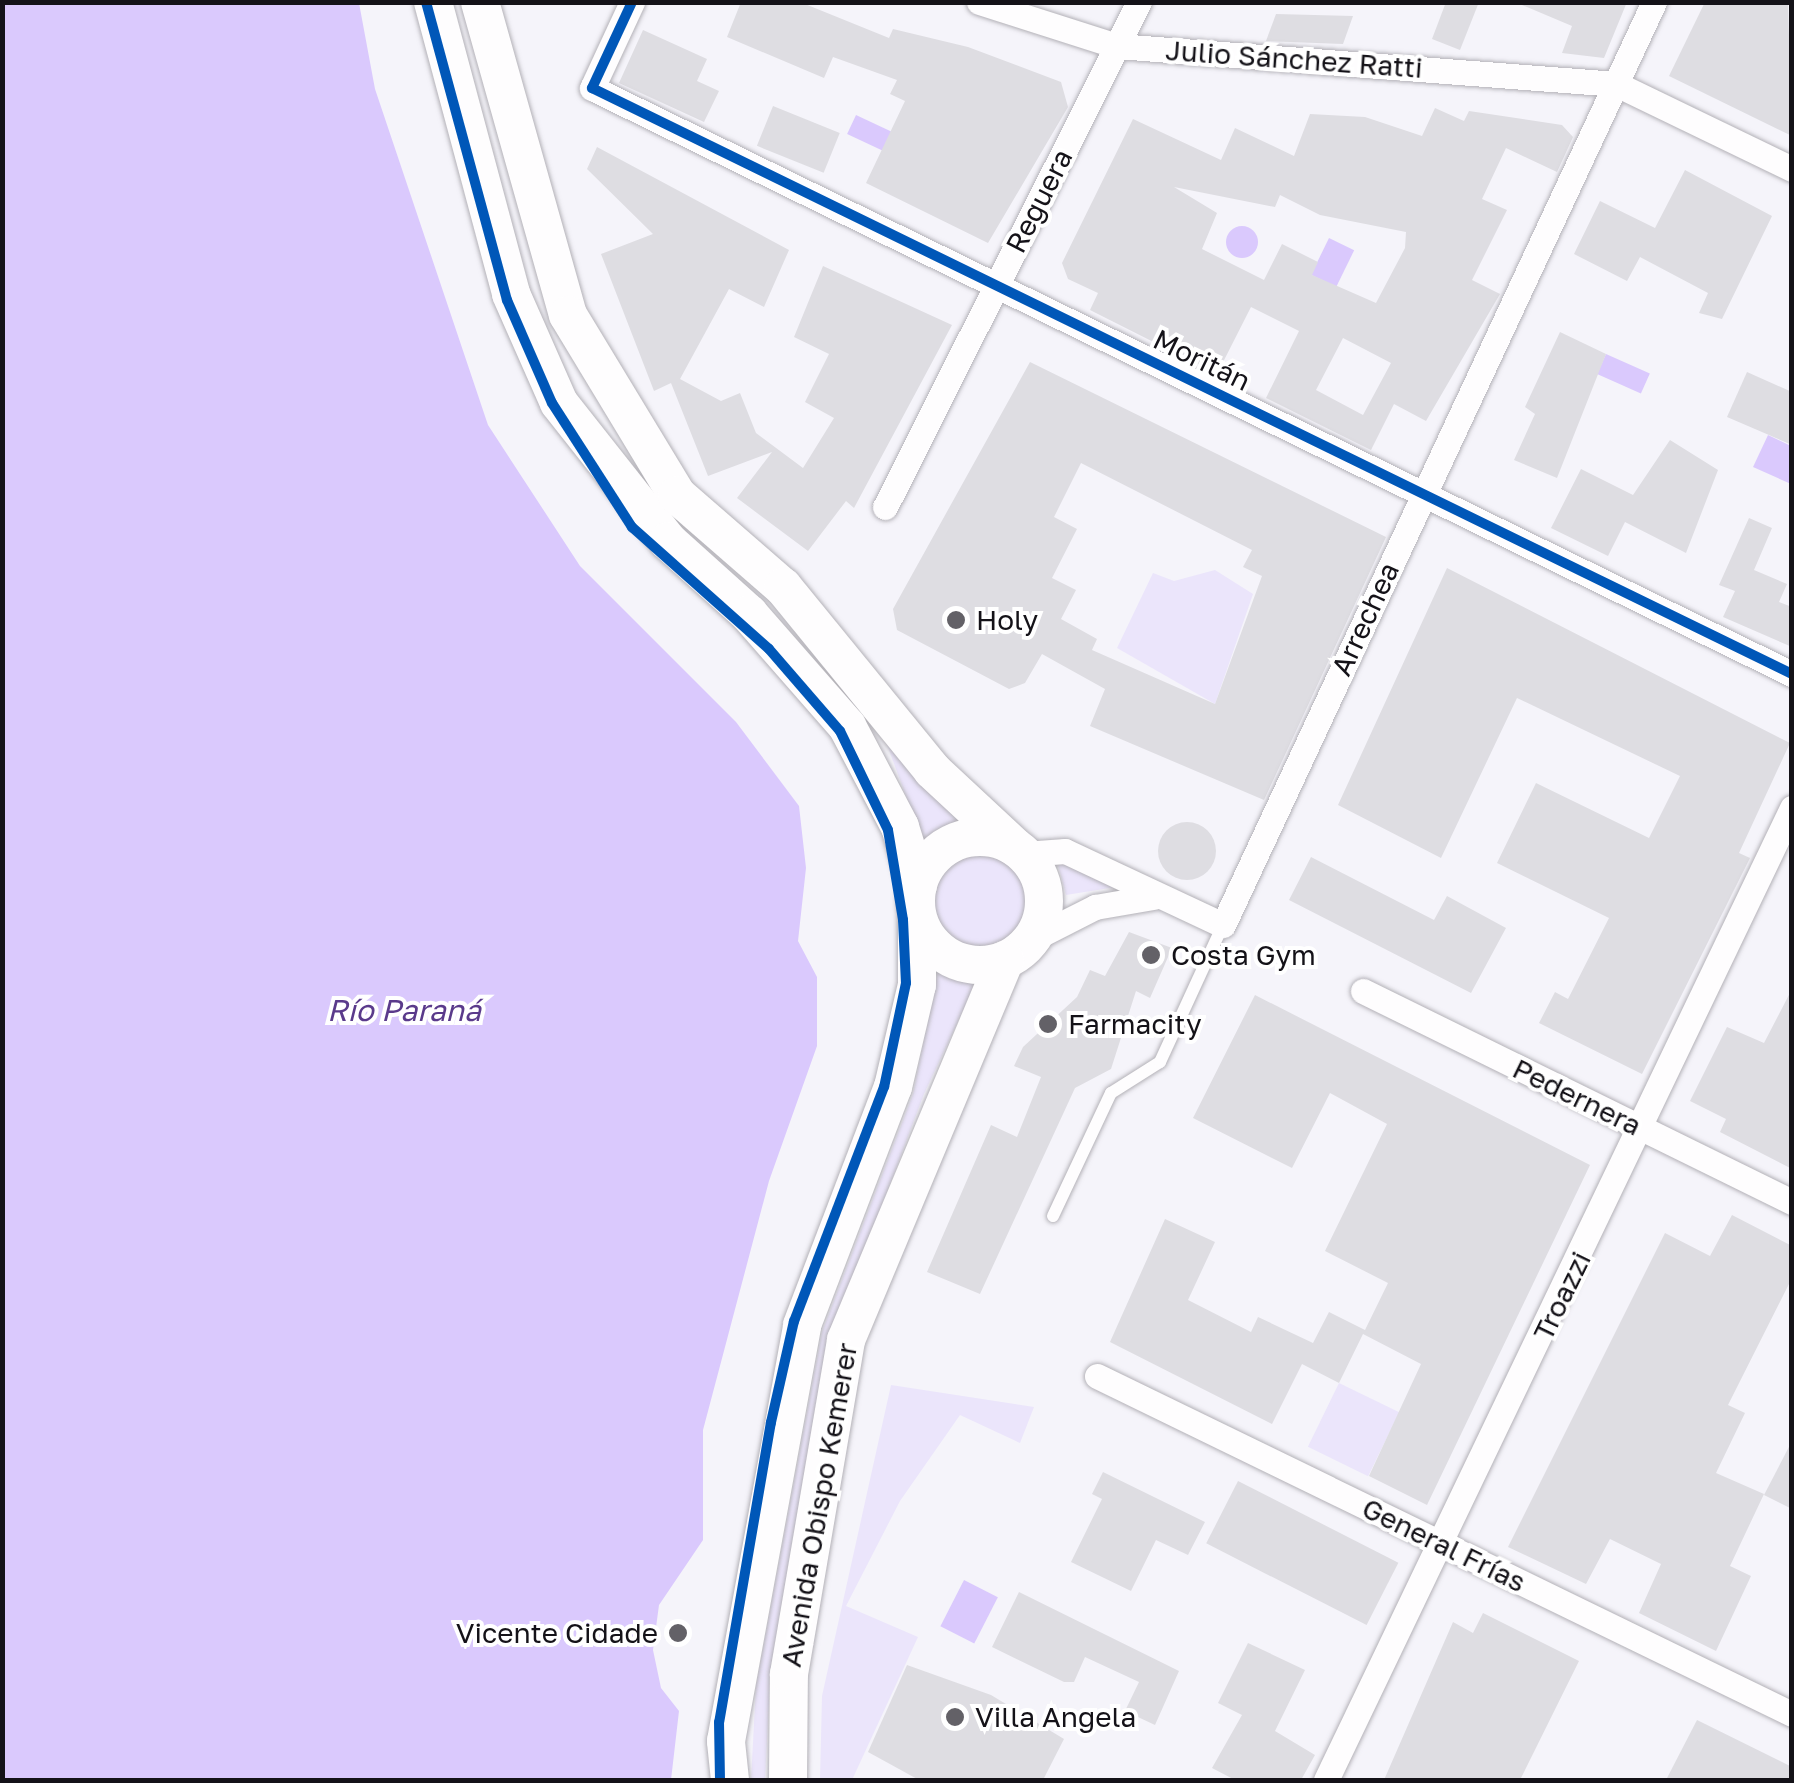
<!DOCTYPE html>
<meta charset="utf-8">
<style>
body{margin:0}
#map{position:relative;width:1794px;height:1783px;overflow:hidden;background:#f5f4fa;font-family:"Golos Text",sans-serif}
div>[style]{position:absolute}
.green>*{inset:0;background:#ebe5fb;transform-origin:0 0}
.round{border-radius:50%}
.water>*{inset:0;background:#dac9fd;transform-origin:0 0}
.building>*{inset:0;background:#dedde2;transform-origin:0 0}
.roads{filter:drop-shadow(0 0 2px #b3b1b7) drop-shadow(0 0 2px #b3b1b7)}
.lane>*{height:12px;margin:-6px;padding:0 6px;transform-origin:6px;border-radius:6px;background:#fefdfe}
.street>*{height:25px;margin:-12.5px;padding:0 12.5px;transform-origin:12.5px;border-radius:12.5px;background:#fefdfe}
.secondary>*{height:38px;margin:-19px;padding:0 19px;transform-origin:19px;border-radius:19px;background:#fefdfe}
.secondary>.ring{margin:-19px;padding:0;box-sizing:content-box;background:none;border:38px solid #fefdfe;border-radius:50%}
.cycleway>*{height:10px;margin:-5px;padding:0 5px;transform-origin:5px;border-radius:5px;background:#0057b8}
.dots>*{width:28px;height:28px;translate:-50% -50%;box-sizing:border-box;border:5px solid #fff;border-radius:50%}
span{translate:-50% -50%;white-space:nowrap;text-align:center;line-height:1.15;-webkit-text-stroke:8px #fff;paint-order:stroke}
.street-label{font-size:28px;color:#141218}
.poi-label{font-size:28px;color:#141218}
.left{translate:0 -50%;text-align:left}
.right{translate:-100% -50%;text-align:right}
.water-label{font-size:30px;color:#5a3a8b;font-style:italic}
.frame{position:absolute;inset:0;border:5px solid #141218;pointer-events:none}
</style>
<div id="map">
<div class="green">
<div style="clip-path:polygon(1215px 570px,1253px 594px,1215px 704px,1117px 648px,1153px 573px,1174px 581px)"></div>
<div style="clip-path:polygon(886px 742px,972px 823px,942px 833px,927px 853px)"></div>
<div class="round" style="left:928px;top:848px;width:104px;height:104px"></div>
<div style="clip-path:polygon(1057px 861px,1122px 886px,1066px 895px)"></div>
<div style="clip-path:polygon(939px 967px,977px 981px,924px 1094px,833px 1336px,770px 1683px,765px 1780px,751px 1780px,756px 1686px,822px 1332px,913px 1094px)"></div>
<div style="left:1339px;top:1383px;width:67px;height:71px;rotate:26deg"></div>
<div style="clip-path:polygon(891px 1385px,1034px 1407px,1020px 1443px,960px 1415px,900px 1501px,846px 1606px,918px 1637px,852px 1780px,820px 1780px,822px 1696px)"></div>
</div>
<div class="water">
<div style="clip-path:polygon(3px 2px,359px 3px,375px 89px,488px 425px,580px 566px,736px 722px,799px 806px,806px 868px,798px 941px,817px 977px,817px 1046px,769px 1181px,703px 1430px,703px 1540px,659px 1605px,653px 1650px,661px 1688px,679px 1711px,671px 1780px,3px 1780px)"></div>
<div style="left:856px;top:115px;width:40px;height:21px;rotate:25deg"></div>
<div class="round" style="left:1226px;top:226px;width:32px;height:32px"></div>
<div style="left:1329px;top:238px;width:28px;height:41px;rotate:26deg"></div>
<div style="left:1606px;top:354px;width:48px;height:22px;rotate:24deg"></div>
<div style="clip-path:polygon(1768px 435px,1791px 446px,1791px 484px,1753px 467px)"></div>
<div style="left:964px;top:1580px;width:38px;height:52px;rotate:27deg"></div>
</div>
<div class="building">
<div style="clip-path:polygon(741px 2px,800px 2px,889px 38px,893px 29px,968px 47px,1061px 82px,1068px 107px,988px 243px,866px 183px,905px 101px,890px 94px,897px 80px,833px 57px,824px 78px,727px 37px)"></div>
<div style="clip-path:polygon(1446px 2px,1479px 2px,1460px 50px,1432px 39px)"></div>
<div style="clip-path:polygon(1515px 2px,1627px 2px,1604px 58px,1562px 53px,1572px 26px)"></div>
<div style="clip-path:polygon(1705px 2px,1788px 2px,1792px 136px,1669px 76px)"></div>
<div style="clip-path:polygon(1276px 14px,1353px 16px,1343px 44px,1266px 41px)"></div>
<div style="clip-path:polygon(643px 30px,707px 59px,697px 81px,719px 91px,704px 122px,619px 83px)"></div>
<div style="left:773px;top:106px;width:72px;height:43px;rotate:22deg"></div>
<div style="clip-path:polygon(evenodd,1435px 108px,1464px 121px,1469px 111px,1562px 125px,1573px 137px,1557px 172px,1506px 148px,1482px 199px,1507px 210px,1472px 280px,1500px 294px,1426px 421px,1394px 404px,1371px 450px,1266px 398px,1299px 331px,1251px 307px,1217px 374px,1090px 310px,1098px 293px,1068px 279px,1062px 263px,1133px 119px,1221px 160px,1235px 128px,1294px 156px,1310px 114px,1365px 117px,1422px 136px,1435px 108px,1174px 187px,1275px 207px,1280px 195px,1320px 215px,1406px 232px,1405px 248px,1376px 303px,1312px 275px,1318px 262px,1282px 244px,1264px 280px,1202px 249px,1217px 213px,1174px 187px,1435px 108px,1343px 338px,1391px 363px,1363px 415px,1316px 390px,1343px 338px)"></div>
<div style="clip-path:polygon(597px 147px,789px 250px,764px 307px,729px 289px,680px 379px,721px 401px,740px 393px,756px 433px,803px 468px,834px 418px,805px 402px,829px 354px,794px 337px,823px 266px,952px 325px,854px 508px,846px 501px,808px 551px,737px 498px,772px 452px,708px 476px,671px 383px,654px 391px,601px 254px,653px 234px,587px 169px)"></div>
<div style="clip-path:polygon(1685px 170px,1772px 216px,1722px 319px,1699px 313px,1708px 293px,1640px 257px,1627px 281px,1574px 254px,1600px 201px,1655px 228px)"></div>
<div style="clip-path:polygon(1560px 332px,1606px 354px,1557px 478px,1514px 460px,1535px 414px,1525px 407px)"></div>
<div style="clip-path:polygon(evenodd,1030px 362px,1386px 537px,1264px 800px,1090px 726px,1105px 689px,1042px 654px,1025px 683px,1009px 689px,897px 630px,893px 609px,1030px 362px,1081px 463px,1252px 550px,1243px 567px,1262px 576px,1215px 704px,1092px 650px,1097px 639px,1061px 619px,1076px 590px,1052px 578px,1077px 529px,1054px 517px,1081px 463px)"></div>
<div style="clip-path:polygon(1747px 372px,1792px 392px,1792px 445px,1727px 417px)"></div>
<div style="clip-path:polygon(1670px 440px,1718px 470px,1686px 553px,1625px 522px,1608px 556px,1551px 528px,1581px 469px,1633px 495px)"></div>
<div style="clip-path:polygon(1749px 518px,1772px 528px,1754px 570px,1787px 584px,1779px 602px,1792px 607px,1792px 647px,1723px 617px,1735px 591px,1719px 585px)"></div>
<div style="clip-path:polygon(1447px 568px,1790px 743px,1739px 853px,1750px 858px,1642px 1074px,1539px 1023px,1555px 992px,1568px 999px,1609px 918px,1497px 863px,1536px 783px,1649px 838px,1680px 776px,1517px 698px,1441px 858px,1338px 805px)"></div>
<div class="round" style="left:1158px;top:822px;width:58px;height:58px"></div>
<div style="clip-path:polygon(1311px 857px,1434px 920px,1447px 896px,1506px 928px,1471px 993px,1289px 900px)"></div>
<div style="clip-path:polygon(1129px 932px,1172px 948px,1150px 998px,1136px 991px,1111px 1069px,1075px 1088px,980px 1294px,927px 1272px,991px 1125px,1017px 1137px,1041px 1077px,1014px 1066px,1023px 1047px,1077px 997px,1090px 970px,1105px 976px)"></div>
<div style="clip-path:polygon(1792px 989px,1792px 1169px,1720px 1132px,1726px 1119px,1690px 1101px,1727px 1027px,1764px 1043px)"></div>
<div style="clip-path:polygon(1255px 995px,1590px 1165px,1427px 1505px,1369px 1476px,1421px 1364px,1363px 1334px,1339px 1383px,1302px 1364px,1272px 1424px,1110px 1342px,1165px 1219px,1215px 1242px,1188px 1300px,1251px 1332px,1258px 1317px,1313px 1343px,1329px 1312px,1365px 1330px,1388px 1283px,1325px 1251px,1387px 1124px,1330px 1093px,1292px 1168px,1193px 1118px)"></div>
<div style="clip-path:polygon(1732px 1215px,1792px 1246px,1792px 1278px,1728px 1405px,1745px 1413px,1716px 1473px,1764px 1494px,1730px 1566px,1751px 1576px,1716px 1651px,1639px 1613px,1661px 1564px,1610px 1539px,1586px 1584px,1508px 1547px,1665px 1233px,1710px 1256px)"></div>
<div style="clip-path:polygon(1792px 1441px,1792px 1509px,1764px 1495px)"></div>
<div style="clip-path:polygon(1103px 1472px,1205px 1522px,1188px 1555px,1156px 1540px,1131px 1591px,1071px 1562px,1102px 1499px,1092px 1494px)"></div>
<div style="left:1238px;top:1481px;width:180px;height:70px;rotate:27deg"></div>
<div style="clip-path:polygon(1019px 1592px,1179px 1671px,1155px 1725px,1125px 1711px,1139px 1682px,1085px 1657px,1074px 1682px,1064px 1682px,992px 1647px)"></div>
<div style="clip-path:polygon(1483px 1613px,1579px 1661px,1520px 1780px,1384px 1780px,1453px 1622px,1473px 1633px)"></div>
<div style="clip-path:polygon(1248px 1643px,1305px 1670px,1275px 1731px,1315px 1755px,1301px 1780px,1235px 1780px,1212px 1768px,1242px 1715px,1218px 1703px)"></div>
<div style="clip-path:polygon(907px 1665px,991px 1695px,1064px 1739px,1043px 1780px,919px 1780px,868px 1752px)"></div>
<div style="clip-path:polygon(1697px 1720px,1792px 1767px,1792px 1780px,1666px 1780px)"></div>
</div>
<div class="roads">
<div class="lane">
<div style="left:1053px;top:1216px;width:136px;rotate:-64.8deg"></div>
<div style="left:1111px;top:1093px;width:58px;rotate:-32.3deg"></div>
<div style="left:1160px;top:1062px;width:151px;rotate:-65.3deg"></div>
</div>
<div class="street">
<div style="left:632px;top:2px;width:95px;rotate:114.9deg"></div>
<div style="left:592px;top:88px;width:1335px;rotate:26.03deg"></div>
<div style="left:979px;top:2px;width:145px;rotate:17.7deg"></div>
<div style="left:1117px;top:46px;width:500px;rotate:4.35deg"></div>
<div style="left:1616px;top:84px;width:195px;rotate:25.8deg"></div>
<div style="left:885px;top:507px;width:565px;rotate:-63.3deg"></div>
<div style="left:1024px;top:854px;width:41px;rotate:-4.2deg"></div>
<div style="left:1065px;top:851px;width:174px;rotate:25.1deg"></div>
<div style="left:1223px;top:925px;width:1019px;rotate:-64.97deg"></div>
<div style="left:1032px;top:939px;width:71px;rotate:-26.9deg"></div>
<div style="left:1095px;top:907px;width:59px;rotate:-9.8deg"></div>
<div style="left:1363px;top:991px;width:478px;rotate:26.2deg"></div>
<div style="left:1097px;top:1376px;width:773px;rotate:25.94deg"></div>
<div style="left:1326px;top:1780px;width:1078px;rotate:-64.39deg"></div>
</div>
<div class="secondary">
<div style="left:433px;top:2px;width:302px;rotate:75deg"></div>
<div style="left:511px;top:294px;width:119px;rotate:66.2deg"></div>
<div style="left:559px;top:403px;width:176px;rotate:51.7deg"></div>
<div style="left:668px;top:541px;width:109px;rotate:42deg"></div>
<div style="left:749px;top:614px;width:149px;rotate:48.8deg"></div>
<div style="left:847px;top:726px;width:114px;rotate:62.3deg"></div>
<div style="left:900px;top:827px;width:61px;rotate:72.8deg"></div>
<div style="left:480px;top:2px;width:325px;rotate:74.3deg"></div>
<div style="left:568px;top:315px;width:210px;rotate:58.8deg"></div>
<div style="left:677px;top:495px;width:140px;rotate:41deg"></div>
<div style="left:783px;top:587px;width:236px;rotate:50.8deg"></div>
<div style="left:932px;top:770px;width:113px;rotate:42.9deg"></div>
<div class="ring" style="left:916px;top:837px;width:90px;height:90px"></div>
<div style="left:730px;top:1780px;width:39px;rotate:-96deg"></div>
<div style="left:726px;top:1741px;width:423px;rotate:-79.6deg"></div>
<div style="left:802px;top:1325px;width:255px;rotate:-69.1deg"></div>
<div style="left:893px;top:1087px;width:105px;rotate:-76.8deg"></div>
<div style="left:917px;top:985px;width:70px;rotate:-90deg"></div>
<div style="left:788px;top:1780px;width:106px;rotate:-89.5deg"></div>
<div style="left:789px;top:1674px;width:339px;rotate:-80.3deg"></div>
<div style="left:846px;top:1340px;width:412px;rotate:-67.3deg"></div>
</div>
</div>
<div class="cycleway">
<div style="left:426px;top:2px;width:309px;rotate:74.8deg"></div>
<div style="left:507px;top:300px;width:112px;rotate:66.4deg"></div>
<div style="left:552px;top:403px;width:148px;rotate:57.2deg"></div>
<div style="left:632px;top:527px;width:183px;rotate:41.7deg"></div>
<div style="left:769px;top:649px;width:108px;rotate:49.1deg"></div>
<div style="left:840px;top:731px;width:110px;rotate:64.1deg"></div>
<div style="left:888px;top:830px;width:91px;rotate:80.5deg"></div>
<div style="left:903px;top:920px;width:63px;rotate:87.3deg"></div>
<div style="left:906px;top:983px;width:106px;rotate:101.9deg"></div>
<div style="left:884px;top:1087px;width:251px;rotate:111deg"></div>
<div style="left:794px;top:1321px;width:104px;rotate:102.8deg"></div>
<div style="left:771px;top:1422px;width:304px;rotate:99.8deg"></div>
<div style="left:719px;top:1722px;width:58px;rotate:89deg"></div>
<div style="left:632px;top:2px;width:95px;rotate:114.9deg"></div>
<div style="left:592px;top:88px;width:1335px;rotate:26.03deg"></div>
</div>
<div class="dots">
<div style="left:956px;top:620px;background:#636167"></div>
<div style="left:1151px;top:955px;background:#636167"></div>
<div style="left:1048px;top:1024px;background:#636167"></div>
<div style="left:678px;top:1633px;background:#636167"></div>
<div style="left:955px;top:1717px;background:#636167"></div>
</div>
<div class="street-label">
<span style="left:1294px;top:59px;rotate:4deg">Julio Sánchez Ratti</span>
<span style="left:1039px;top:201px;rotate:-63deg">Reguera</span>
<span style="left:1202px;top:360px;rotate:26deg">Moritán</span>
<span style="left:1365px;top:619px;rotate:-65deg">Arrechea</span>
<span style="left:1577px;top:1097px;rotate:26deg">Pedernera</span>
<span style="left:1562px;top:1296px;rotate:-64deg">Troazzi</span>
<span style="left:819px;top:1505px;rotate:-80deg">Avenida Obispo Kemerer</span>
<span style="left:1444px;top:1545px;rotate:26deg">General Frías</span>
</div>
<div class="poi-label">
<span class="left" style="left:976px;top:620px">Holy</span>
<span class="left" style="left:1171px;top:955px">Costa Gym</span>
<span class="left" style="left:1068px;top:1024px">Farmacity</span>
<span class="right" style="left:658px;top:1633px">Vicente Cidade</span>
<span class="left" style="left:975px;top:1717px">Villa Angela</span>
</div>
<div class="water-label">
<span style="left:404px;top:1010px">Río Paraná</span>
</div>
<div class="frame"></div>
</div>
